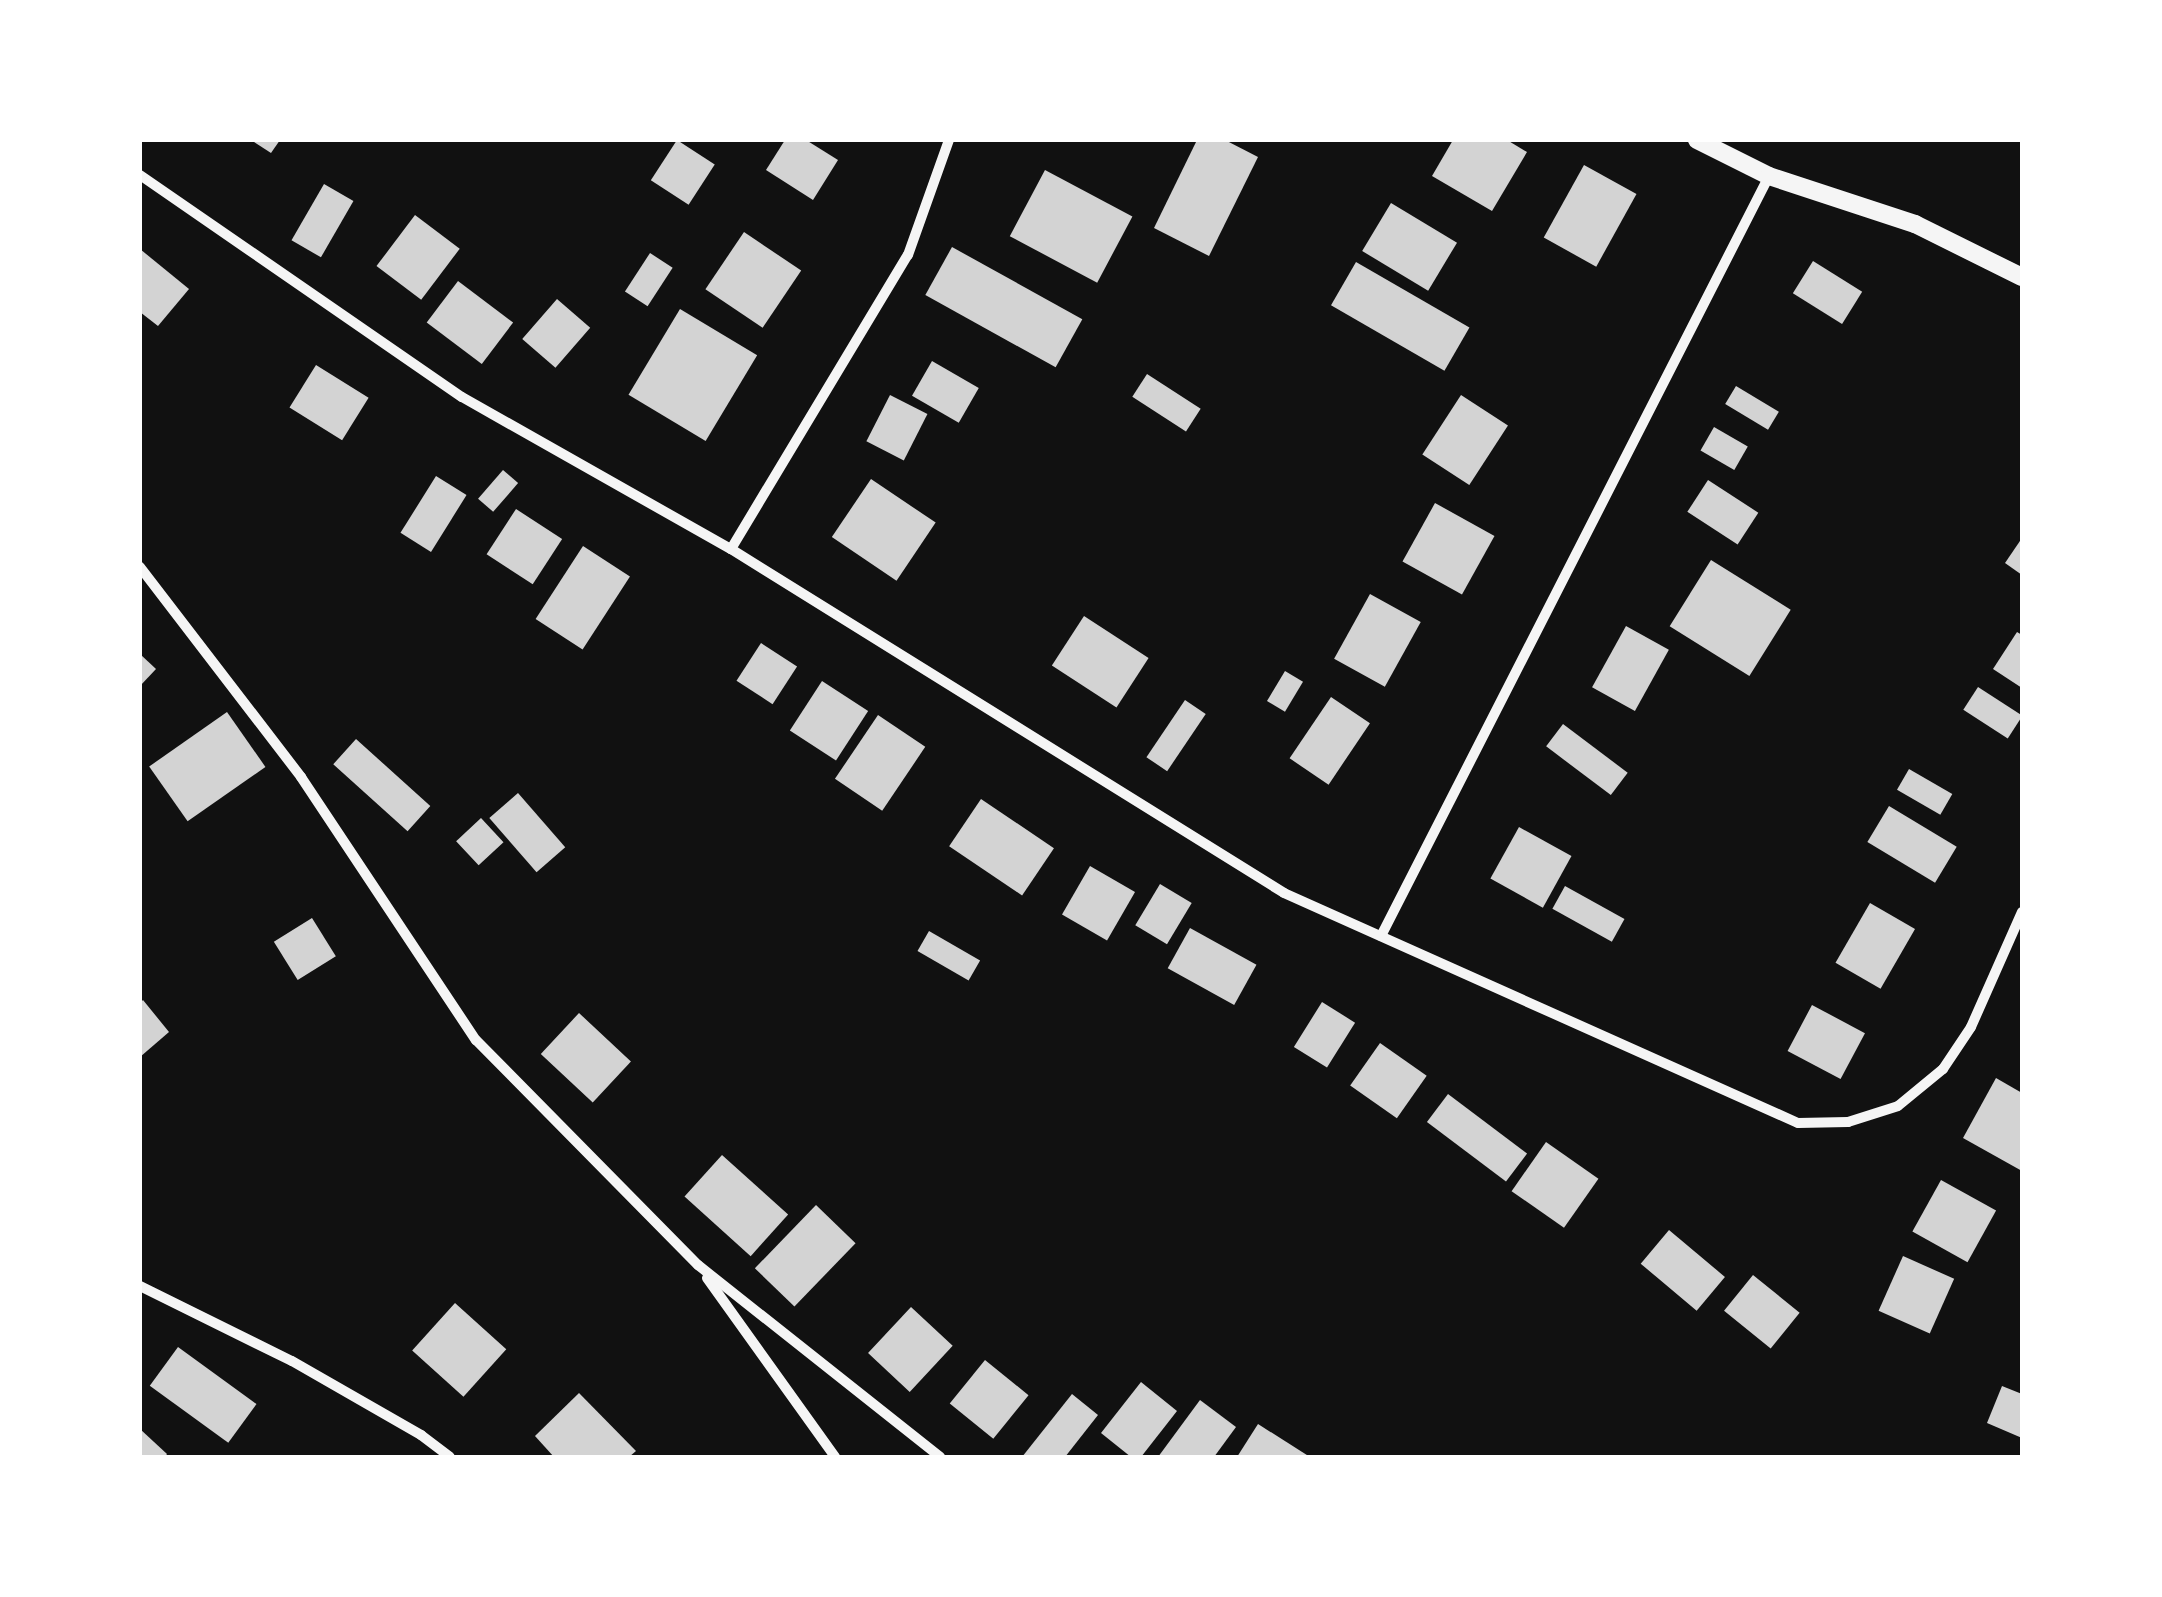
<!DOCTYPE html>
<style>
body{margin:0}
#map{position:relative;width:2162px;height:1597px;overflow:hidden;background:#111;font-family:Arial,sans-serif}
div>[style]{position:absolute}
.building>*{inset:0;background:#d3d3d3;transform-origin:0 0}
.minor>*{height:10px;margin:-5px;padding:0 5px;transform-origin:5px;border-radius:5px;background:#f5f5f5}
.tertiary>*{height:18px;margin:-9px;padding:0 9px;transform-origin:9px;border-radius:9px;background:#f5f5f5}
span{translate:-50% -50%;white-space:nowrap;text-align:center;line-height:1.15;-webkit-text-stroke:8px #fff;paint-order:stroke}
.frame{position:absolute;inset:0;border:142px solid #fff;pointer-events:none}
</style>
<div id="map">
<div class="building">
<div style="clip-path:polygon(251px 140px,280px 140px,271px 153px)"></div>
<div style="left:677px;top:140px;width:45px;height:48px;rotate:33deg"></div>
<div style="clip-path:polygon(785px 140px,806px 140px,838px 160px,813px 200px,766px 170px)"></div>
<div style="clip-path:polygon(1197px 140px,1225px 140px,1258px 157px,1209px 256px,1154px 228px)"></div>
<div style="clip-path:polygon(1453px 140px,1507px 140px,1527px 152px,1492px 211px,1432px 176px)"></div>
<div style="left:1584px;top:165px;width:60px;height:83px;rotate:29deg"></div>
<div style="left:1045px;top:170px;width:99px;height:75px;rotate:28deg"></div>
<div style="left:324px;top:184px;width:34px;height:65px;rotate:30deg"></div>
<div style="left:1391px;top:203px;width:77px;height:56px;rotate:31deg"></div>
<div style="left:415px;top:215px;width:56px;height:64px;rotate:37deg"></div>
<div style="left:744px;top:232px;width:69px;height:69px;rotate:34deg"></div>
<div style="left:952px;top:247px;width:149px;height:55px;rotate:29deg"></div>
<div style="clip-path:polygon(140px 249px,189px 289px,158px 326px,140px 312px)"></div>
<div style="left:650px;top:253px;width:27px;height:46px;rotate:33deg"></div>
<div style="left:1813px;top:261px;width:58px;height:38px;rotate:32deg"></div>
<div style="left:1356px;top:262px;width:131px;height:50px;rotate:30deg"></div>
<div style="left:458px;top:281px;width:69px;height:52px;rotate:37deg"></div>
<div style="left:557px;top:299px;width:44px;height:53px;rotate:41deg"></div>
<div style="left:680px;top:309px;width:90px;height:100px;rotate:31deg"></div>
<div style="left:932px;top:361px;width:54px;height:40px;rotate:30deg"></div>
<div style="left:316px;top:365px;width:62px;height:50px;rotate:32deg"></div>
<div style="left:1147px;top:374px;width:64px;height:27px;rotate:33deg"></div>
<div style="left:1736px;top:386px;width:50px;height:21px;rotate:31deg"></div>
<div style="left:890px;top:395px;width:42px;height:52px;rotate:27deg"></div>
<div style="left:1461px;top:395px;width:56px;height:71px;rotate:33deg"></div>
<div style="left:1714px;top:427px;width:39px;height:27px;rotate:30deg"></div>
<div style="left:503px;top:470px;width:20px;height:38px;rotate:41deg"></div>
<div style="left:436px;top:476px;width:36px;height:67px;rotate:32deg"></div>
<div style="left:871px;top:479px;width:78px;height:70px;rotate:34deg"></div>
<div style="left:1708px;top:480px;width:60px;height:38px;rotate:33deg"></div>
<div style="left:1435px;top:503px;width:68px;height:67px;rotate:29deg"></div>
<div style="left:516px;top:509px;width:55px;height:54px;rotate:33deg"></div>
<div style="clip-path:polygon(2022px 538px,2022px 575px,2005px 563px)"></div>
<div style="left:583px;top:546px;width:56px;height:87px;rotate:33deg"></div>
<div style="left:1711px;top:560px;width:94px;height:78px;rotate:32deg"></div>
<div style="left:1370px;top:594px;width:58px;height:74px;rotate:29deg"></div>
<div style="left:1084px;top:616px;width:77px;height:59px;rotate:33deg"></div>
<div style="left:1626px;top:626px;width:49px;height:70px;rotate:29deg"></div>
<div style="clip-path:polygon(2017px 632px,2022px 635px,2022px 688px,1993px 669px)"></div>
<div style="left:761px;top:643px;width:43px;height:45px;rotate:33deg"></div>
<div style="clip-path:polygon(140px 654px,156px 669px,140px 686px)"></div>
<div style="left:1285px;top:671px;width:21px;height:35px;rotate:31deg"></div>
<div style="left:822px;top:681px;width:55px;height:59px;rotate:33deg"></div>
<div style="left:1978px;top:687px;width:53px;height:27px;rotate:33deg"></div>
<div style="left:1331px;top:697px;width:47px;height:74px;rotate:34deg"></div>
<div style="left:1185px;top:700px;width:25px;height:69px;rotate:34deg"></div>
<div style="left:227px;top:712px;width:67px;height:95px;rotate:55deg"></div>
<div style="left:878px;top:715px;width:57px;height:77px;rotate:34deg"></div>
<div style="left:1563px;top:724px;width:81px;height:28px;rotate:37deg"></div>
<div style="left:356px;top:739px;width:100px;height:34px;rotate:42deg"></div>
<div style="left:1909px;top:769px;width:50px;height:24px;rotate:30deg"></div>
<div style="left:518px;top:793px;width:72px;height:38px;rotate:49deg"></div>
<div style="left:981px;top:799px;width:88px;height:57px;rotate:34deg"></div>
<div style="left:1889px;top:806px;width:79px;height:42px;rotate:31deg"></div>
<div style="left:481px;top:818px;width:33px;height:34px;rotate:47deg"></div>
<div style="left:1519px;top:827px;width:60px;height:59px;rotate:29deg"></div>
<div style="left:1090px;top:866px;width:52px;height:56px;rotate:30deg"></div>
<div style="left:1160px;top:884px;width:37px;height:48px;rotate:31deg"></div>
<div style="left:1565px;top:886px;width:68px;height:26px;rotate:29deg"></div>
<div style="left:1870px;top:903px;width:52px;height:69px;rotate:30deg"></div>
<div style="left:312px;top:918px;width:45px;height:45px;rotate:58deg"></div>
<div style="left:1190px;top:928px;width:76px;height:46px;rotate:29deg"></div>
<div style="left:929px;top:931px;width:59px;height:23px;rotate:30deg"></div>
<div style="clip-path:polygon(143px 1000px,169px 1032px,140px 1057px,140px 1003px)"></div>
<div style="left:1322px;top:1002px;width:39px;height:53px;rotate:32deg"></div>
<div style="left:1812px;top:1005px;width:60px;height:52px;rotate:28deg"></div>
<div style="left:579px;top:1013px;width:71px;height:56px;rotate:43deg"></div>
<div style="left:1380px;top:1043px;width:57px;height:52px;rotate:35deg"></div>
<div style="clip-path:polygon(1996px 1078px,2022px 1093px,2022px 1171px,1963px 1138px)"></div>
<div style="left:1448px;top:1094px;width:99px;height:35px;rotate:37deg"></div>
<div style="left:1546px;top:1142px;width:64px;height:60px;rotate:35deg"></div>
<div style="left:722px;top:1155px;width:89px;height:56px;rotate:42deg"></div>
<div style="left:1941px;top:1180px;width:63px;height:59px;rotate:29deg"></div>
<div style="left:816px;top:1205px;width:55px;height:88px;rotate:44deg"></div>
<div style="left:1669px;top:1230px;width:73px;height:44px;rotate:40deg"></div>
<div style="left:1903px;top:1256px;width:56px;height:60px;rotate:24deg"></div>
<div style="left:1753px;top:1275px;width:60px;height:46px;rotate:39deg"></div>
<div style="left:455px;top:1303px;width:69px;height:64px;rotate:42deg"></div>
<div style="left:911px;top:1307px;width:57px;height:63px;rotate:43deg"></div>
<div style="left:178px;top:1347px;width:97px;height:48px;rotate:36deg"></div>
<div style="left:985px;top:1360px;width:56px;height:56px;rotate:39deg"></div>
<div style="clip-path:polygon(1141px 1382px,1177px 1411px,1141px 1457px,1131px 1457px,1101px 1433px)"></div>
<div style="clip-path:polygon(2002px 1386px,2022px 1394px,2022px 1438px,1987px 1423px)"></div>
<div style="clip-path:polygon(579px 1393px,636px 1451px,629px 1457px,554px 1457px,535px 1436px)"></div>
<div style="clip-path:polygon(1072px 1394px,1098px 1415px,1065px 1457px,1022px 1457px)"></div>
<div style="clip-path:polygon(1200px 1400px,1236px 1427px,1214px 1457px,1158px 1457px)"></div>
<div style="clip-path:polygon(1258px 1424px,1310px 1457px,1237px 1457px)"></div>
<div style="clip-path:polygon(140px 1429px,167px 1454px,165px 1457px,140px 1457px)"></div>
</div>
<div class="minor">
<div style="left:140px;top:175px;width:391px;rotate:34.6deg"></div>
<div style="left:462px;top:397px;width:309px;rotate:29.5deg"></div>
<div style="left:731px;top:549px;width:651px;rotate:31.88deg"></div>
<div style="left:1284px;top:893px;width:563px;rotate:24.11deg"></div>
<div style="left:1798px;top:1123px;width:50px;rotate:-1.1deg"></div>
<div style="left:1848px;top:1122px;width:52px;rotate:-17.7deg"></div>
<div style="left:1898px;top:1106px;width:58px;rotate:-39.4deg"></div>
<div style="left:1943px;top:1069px;width:50px;rotate:-56.3deg"></div>
<div style="left:1971px;top:1027px;width:126px;rotate:-66.1deg"></div>
<div style="left:731px;top:549px;width:343px;rotate:-59deg"></div>
<div style="left:908px;top:255px;width:122px;rotate:-70.4deg"></div>
<div style="left:140px;top:567px;width:265px;rotate:52.5deg"></div>
<div style="left:301px;top:777px;width:316px;rotate:56.4deg"></div>
<div style="left:476px;top:1040px;width:316px;rotate:45.4deg"></div>
<div style="left:698px;top:1265px;width:309px;rotate:38.4deg"></div>
<div style="left:1381px;top:936px;width:853px;rotate:-62.95deg"></div>
<div style="left:707px;top:1278px;width:220px;rotate:54.4deg"></div>
<div style="left:140px;top:1286px;width:169px;rotate:26.3deg"></div>
<div style="left:292px;top:1361px;width:149px;rotate:29.8deg"></div>
<div style="left:421px;top:1435px;width:36px;rotate:37deg"></div>
</div>
<div class="tertiary">
<div style="left:1697px;top:140px;width:80px;rotate:26.6deg"></div>
<div style="left:1769px;top:176px;width:154px;rotate:18.2deg"></div>
<div style="left:1915px;top:224px;width:119px;rotate:26.4deg"></div>
</div>
<div class="frame"></div>
</div>
